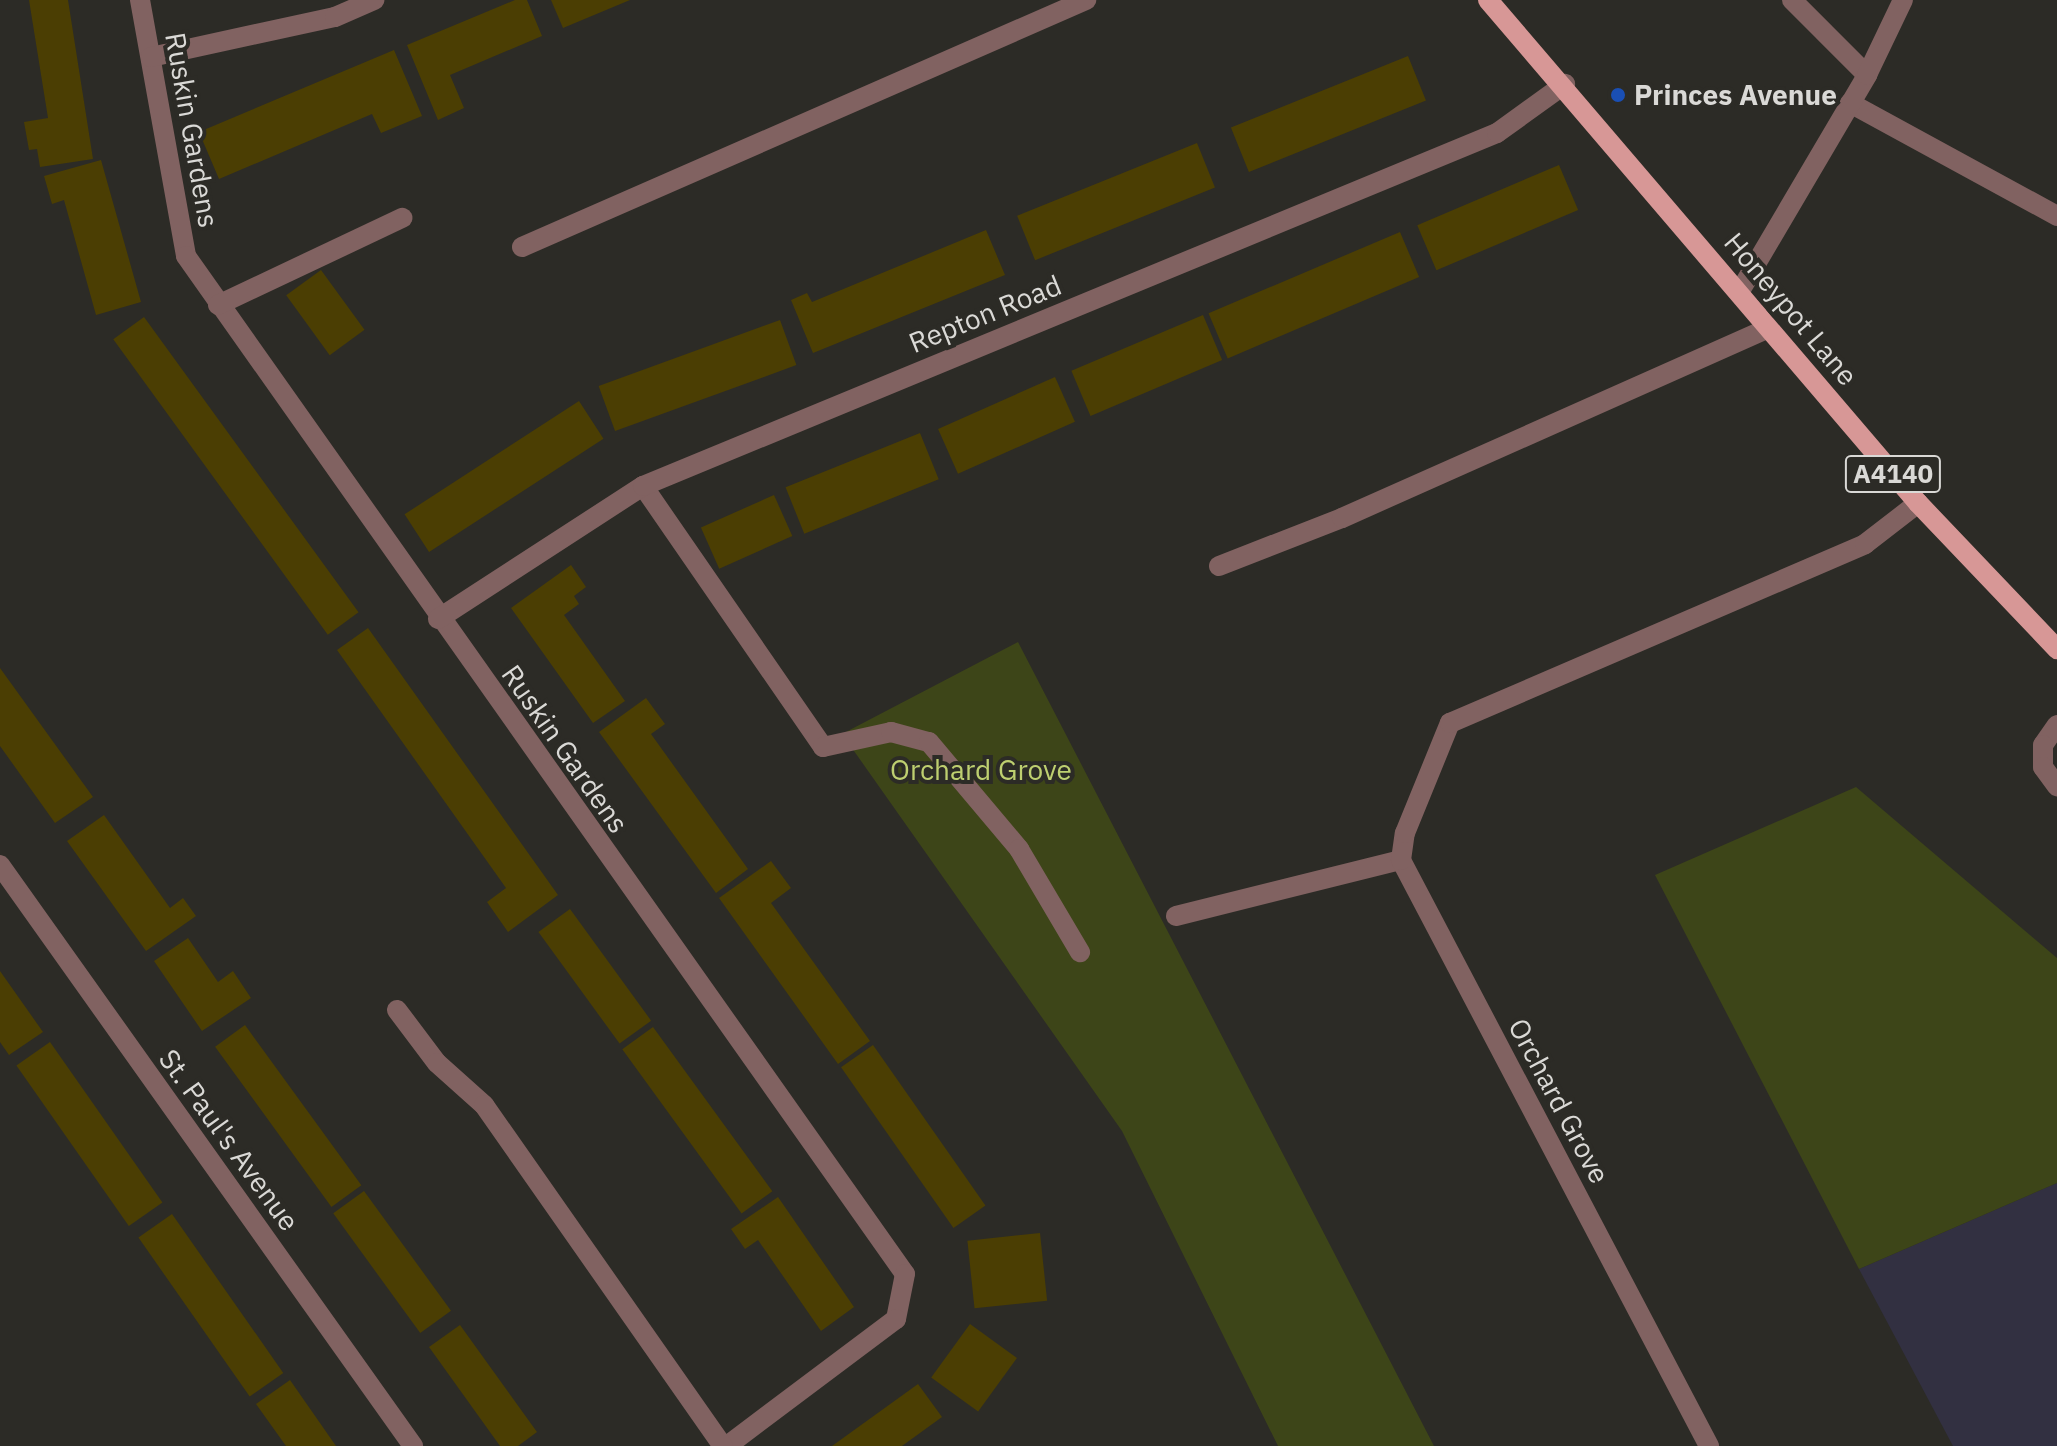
<!DOCTYPE html>
<style>
body{margin:0}
#map{position:relative;width:2057px;height:1446px;overflow:hidden;background:#2c2b26;font-family:"IBM Plex Sans",sans-serif}
div>[style]{position:absolute}
.commercial>*{inset:0;background:#323041}
.green>*{inset:0;background:#3d4518}
.building>*{inset:0;background:#4b3e03;transform-origin:0 0}
.minor>*{height:20px;margin:-10px;padding:0 10px;transform-origin:10px;border-radius:10px;background:#816261}
.major>*{height:20px;margin:-10px;padding:0 10px;transform-origin:10px;border-radius:10px;background:#d79796}
.dots>*{width:22px;height:22px;translate:-50% -50%;box-sizing:border-box;border:4px solid #2c2b26;border-radius:50%}
span{translate:-50% -50%;white-space:nowrap;text-align:center;line-height:1.15;-webkit-text-stroke:8px #2c2b26;paint-order:stroke}
.shield-label span{padding:2px 6px;background:#2c2b26;border:2px solid;border-radius:6px;-webkit-text-stroke-width:0}
.shield-label{font-size:26px;color:#dad9d6;font-weight:700}
.poi-label{font-size:28px;color:#dad9d6;font-weight:700}
.left{translate:0 -50%;text-align:left}
.street-label{font-size:28px;color:#dad9d6}
.park-label{font-size:28px;color:#becf70}
</style>
<div id="map">
<div class="commercial">
<div style="clip-path:polygon(2057px 1183px,2057px 1446px,1953px 1446px,1859px 1269px)"></div>
</div>
<div class="green">
<div style="clip-path:polygon(1018px 642px,1434px 1446px,1278px 1446px,1122px 1131px,842px 734px)"></div>
<div style="clip-path:polygon(1856px 787px,2057px 958px,2057px 1183px,1859px 1269px,1655px 875px)"></div>
</div>
<div class="building">
<div style="clip-path:polygon(29px 0,68px 0,93px 159px,40px 167px,37px 149px,29px 150px,24px 122px,48px 118px)"></div>
<div style="clip-path:polygon(515px 0,527px 0,542px 36px,450px 75px,464px 108px,438px 120px,407px 45px)"></div>
<div style="clip-path:polygon(551px 0,630px 0,563px 28px)"></div>
<div style="clip-path:polygon(394px 50px,422px 116px,381px 133px,372px 114px,219px 179px,199px 132px)"></div>
<div style="left:1408px;top:56px;width:48px;height:191px;rotate:68deg"></div>
<div style="left:1197px;top:143px;width:48px;height:194px;rotate:68deg"></div>
<div style="clip-path:polygon(101px 160px,141px 302px,96px 315px,64px 200px,52px 204px,44px 176px)"></div>
<div style="left:1559px;top:165px;width:49px;height:154px;rotate:67deg"></div>
<div style="clip-path:polygon(986px 230px,1005px 275px,813px 353px,791px 300px,807px 293px,812px 302px)"></div>
<div style="left:1400px;top:232px;width:49px;height:208px;rotate:67deg"></div>
<div style="left:321px;top:270px;width:74px;height:43px;rotate:54deg"></div>
<div style="left:1203px;top:315px;width:49px;height:143px;rotate:67deg"></div>
<div style="left:144px;top:317px;width:365px;height:38px;rotate:54deg"></div>
<div style="left:780px;top:320px;width:48px;height:193px;rotate:70deg"></div>
<div style="left:1055px;top:377px;width:49px;height:128px;rotate:66deg"></div>
<div style="left:579px;top:401px;width:45px;height:208px;rotate:57deg"></div>
<div style="left:920px;top:433px;width:50px;height:145px;rotate:68deg"></div>
<div style="left:774px;top:495px;width:45px;height:80px;rotate:66deg"></div>
<div style="clip-path:polygon(571px 565px,586px 587px,574px 596px,579px 604px,564px 615px,625px 701px,593px 723px,511px 608px)"></div>
<div style="clip-path:polygon(368px 628px,558px 895px,508px 932px,487px 902px,506px 888px,337px 650px)"></div>
<div style="clip-path:polygon(0 668px,93px 797px,55px 823px,0 746px)"></div>
<div style="clip-path:polygon(646px 698px,665px 724px,651px 734px,748px 869px,716px 893px,599px 732px)"></div>
<div style="clip-path:polygon(104px 815px,170px 908px,183px 898px,196px 916px,146px 951px,67px 841px)"></div>
<div style="clip-path:polygon(771px 861px,791px 888px,771px 903px,870px 1041px,838px 1064px,719px 898px)"></div>
<div style="left:570px;top:909px;width:138px;height:39px;rotate:54deg"></div>
<div style="clip-path:polygon(188px 938px,218px 982px,233px 971px,251px 998px,202px 1031px,154px 961px)"></div>
<div style="clip-path:polygon(0 971px,43px 1032px,9px 1055px,0 1042px)"></div>
<div style="left:245px;top:1025px;width:198px;height:37px;rotate:54deg"></div>
<div style="left:653px;top:1027px;width:203px;height:38px;rotate:54deg"></div>
<div style="left:50px;top:1042px;width:196px;height:41px;rotate:55deg"></div>
<div style="left:873px;top:1045px;width:196px;height:39px;rotate:55deg"></div>
<div style="left:364px;top:1191px;width:148px;height:38px;rotate:54deg"></div>
<div style="clip-path:polygon(778px 1197px,854px 1307px,821px 1331px,758px 1240px,745px 1249px,731px 1229px)"></div>
<div style="left:172px;top:1214px;width:194px;height:41px;rotate:55deg"></div>
<div style="left:1040px;top:1233px;width:68px;height:73px;rotate:84deg"></div>
<div style="left:970px;top:1324px;width:58px;height:66px;rotate:36deg"></div>
<div style="clip-path:polygon(460px 1325px,537px 1432px,518px 1446px,500px 1446px,429px 1347px)"></div>
<div style="clip-path:polygon(290px 1380px,336px 1446px,286px 1446px,256px 1404px)"></div>
<div style="clip-path:polygon(918px 1384px,942px 1417px,902px 1446px,832px 1446px)"></div>
</div>
<div class="minor">
<div style="left:140px;top:0;width:260px;rotate:79.8deg"></div>
<div style="left:186px;top:256px;width:1246px;rotate:54.77deg"></div>
<div style="left:905px;top:1274px;width:46px;rotate:101.3deg"></div>
<div style="left:896px;top:1319px;width:211px;rotate:143.1deg"></div>
<div style="left:1792px;top:0;width:106px;rotate:45deg"></div>
<div style="left:151px;top:57px;width:188px;rotate:-12.3deg"></div>
<div style="left:335px;top:17px;width:43px;rotate:-23.6deg"></div>
<div style="left:1850px;top:103px;width:236px;rotate:28.6deg"></div>
<div style="left:522px;top:247px;width:616px;rotate:-23.65deg"></div>
<div style="left:1740px;top:291px;width:251px;rotate:-59.5deg"></div>
<div style="left:1867px;top:75px;width:83px;rotate:-64.4deg"></div>
<div style="left:218px;top:305px;width:204px;rotate:-25.3deg"></div>
<div style="left:643px;top:486px;width:317px;rotate:55.4deg"></div>
<div style="left:823px;top:747px;width:70px;rotate:-12.4deg"></div>
<div style="left:891px;top:732px;width:39px;rotate:15deg"></div>
<div style="left:929px;top:742px;width:140px;rotate:49.9deg"></div>
<div style="left:1019px;top:849px;width:120px;rotate:59.4deg"></div>
<div style="left:1219px;top:566px;width:132px;rotate:-21.3deg"></div>
<div style="left:1342px;top:518px;width:465px;rotate:-24deg"></div>
<div style="left:438px;top:619px;width:244px;rotate:-33deg"></div>
<div style="left:643px;top:486px;width:924px;rotate:-22.46deg"></div>
<div style="left:1497px;top:133px;width:84px;rotate:-35.8deg"></div>
<div style="left:2057px;top:725px;width:24px;rotate:125deg"></div>
<div style="left:2043px;top:745px;width:22px;rotate:90deg"></div>
<div style="left:2043px;top:767px;width:24px;rotate:54deg"></div>
<div style="left:0;top:865px;width:713px;rotate:54.59deg"></div>
<div style="left:1176px;top:916px;width:232px;rotate:-14deg"></div>
<div style="left:397px;top:1010px;width:66px;rotate:53deg"></div>
<div style="left:437px;top:1063px;width:63px;rotate:41.8deg"></div>
<div style="left:484px;top:1105px;width:416px;rotate:55deg"></div>
<div style="left:1709px;top:1446px;width:662px;rotate:-117.73deg"></div>
<div style="left:1401px;top:860px;width:27px;rotate:-82deg"></div>
<div style="left:1405px;top:833px;width:119px;rotate:-67.8deg"></div>
<div style="left:1450px;top:723px;width:452px;rotate:-23.3deg"></div>
<div style="left:1865px;top:544px;width:67px;rotate:-37.7deg"></div>
</div>
<div class="major">
<div style="left:1488px;top:0;width:662px;rotate:49.47deg"></div>
<div style="left:1918px;top:503px;width:202px;rotate:46.4deg"></div>
</div>
<div class="dots">
<div style="left:1618px;top:95px;background:#1a4fb4"></div>
</div>
<div class="shield-label">
<span style="left:1893px;top:474px">A4140</span>
</div>
<div class="poi-label">
<span class="left" style="left:1634px;top:95px">Princes Avenue</span>
</div>
<div class="street-label">
<span style="left:192px;top:130px;rotate:80deg">Ruskin Gardens</span>
<span style="left:1791px;top:309px;rotate:50deg">Honeypot Lane</span>
<span style="left:985px;top:314px;rotate:-22deg">Repton Road</span>
<span style="left:565px;top:749px;rotate:55deg">Ruskin Gardens</span>
<span style="left:1559px;top:1101px;rotate:62deg">Orchard Grove</span>
<span style="left:229px;top:1140px;rotate:54deg">St. Paul's Avenue</span>
</div>
<div class="park-label">
<span style="left:981px;top:770px">Orchard Grove</span>
</div>
</div>
